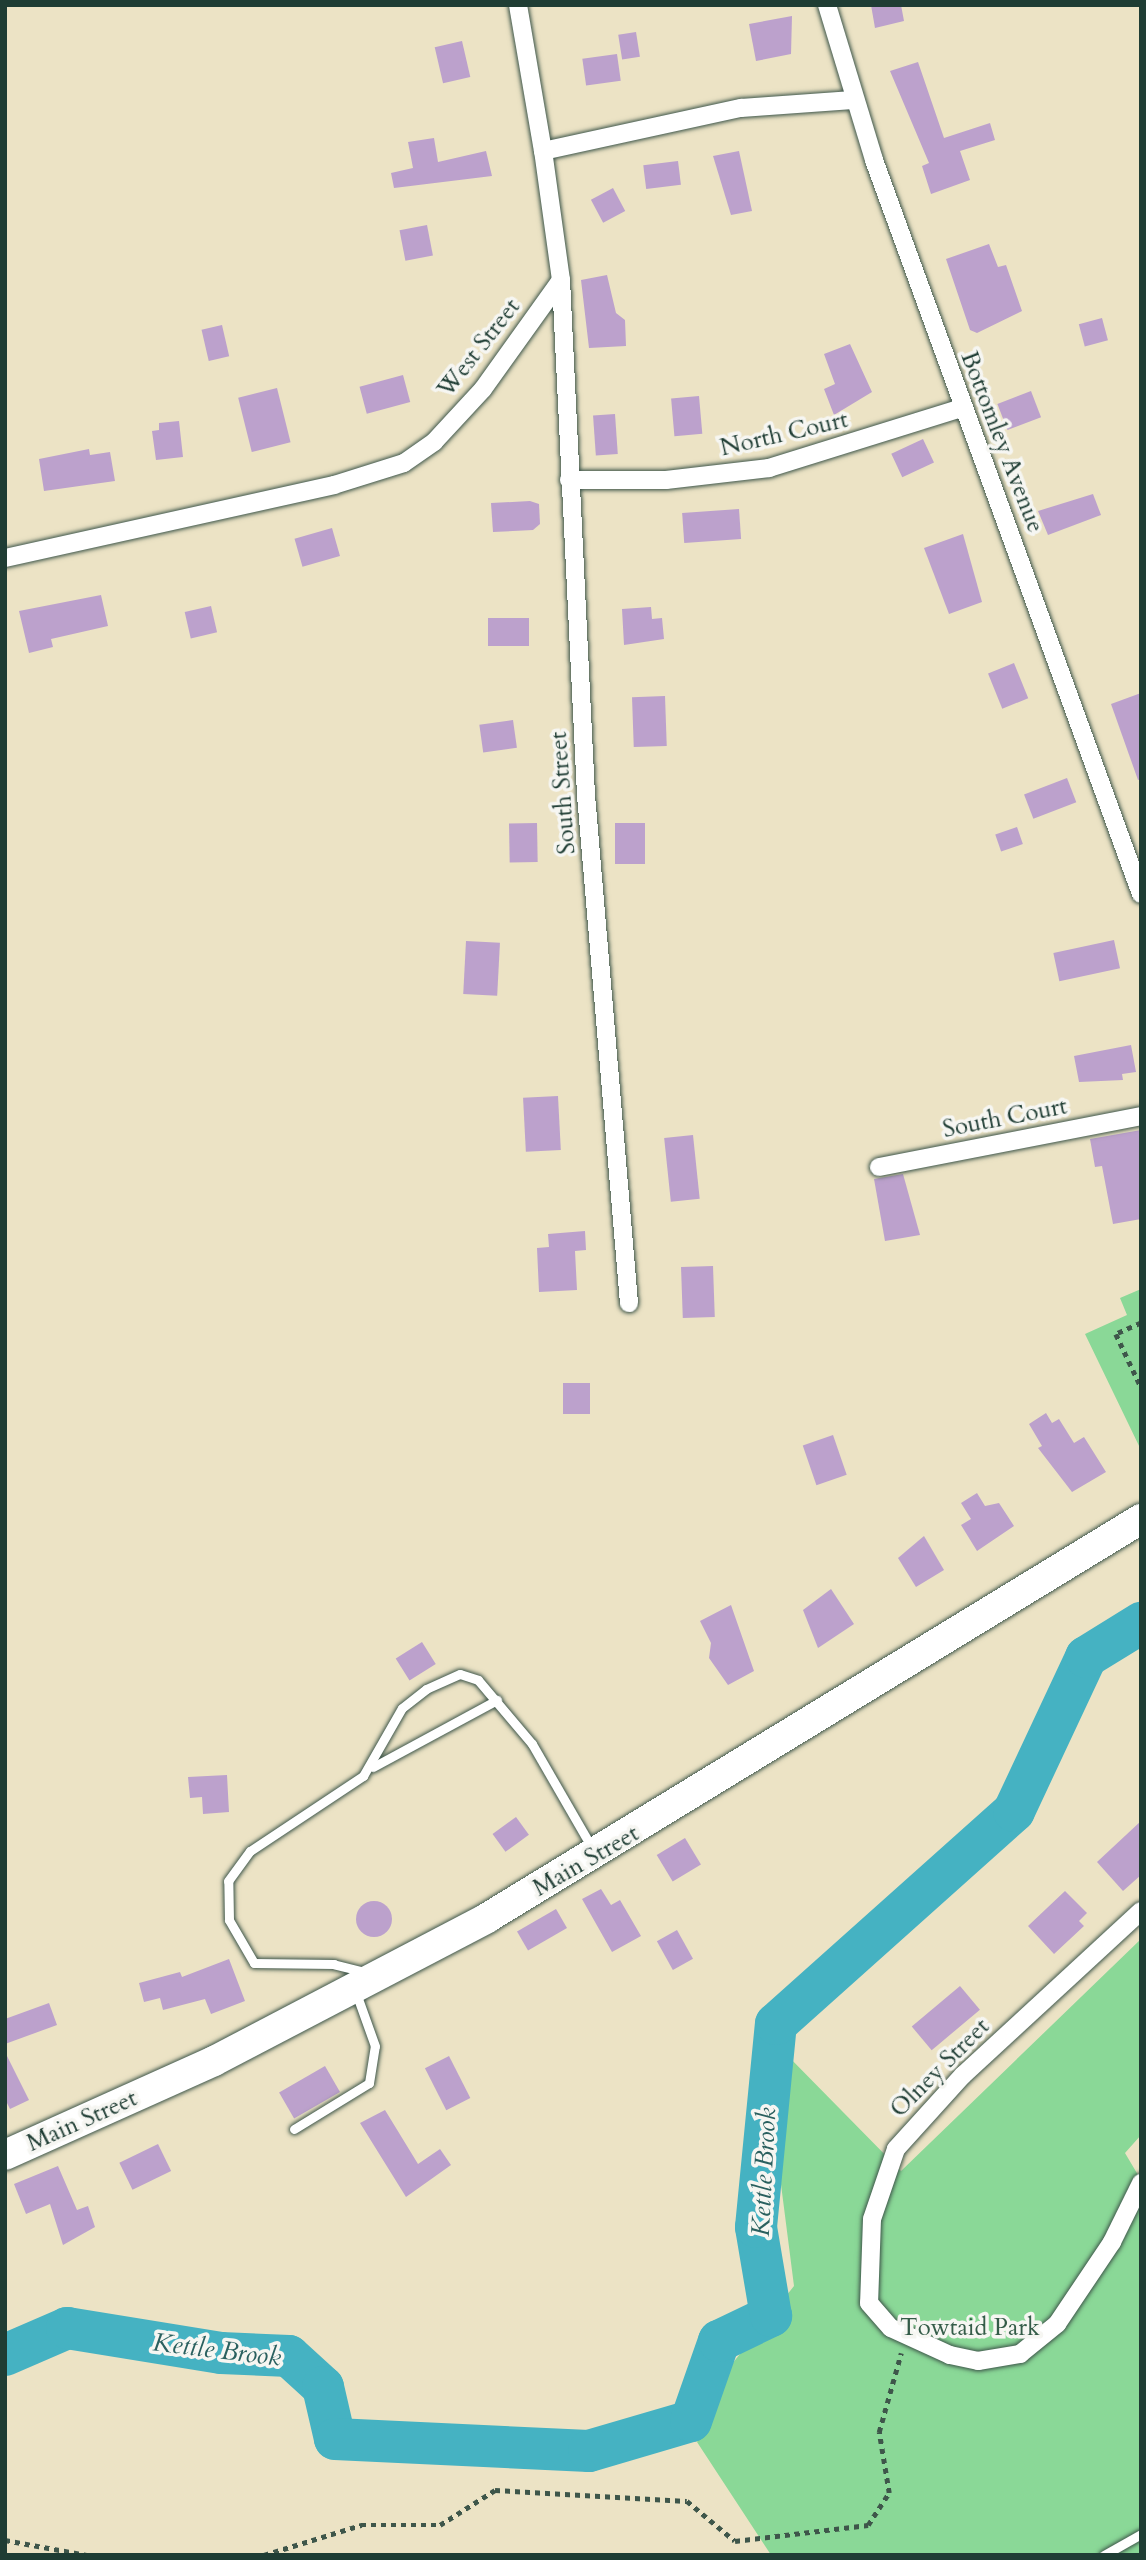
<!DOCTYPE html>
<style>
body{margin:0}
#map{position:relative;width:1146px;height:2560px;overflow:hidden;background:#ece3c5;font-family:Cardo,serif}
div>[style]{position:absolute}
.green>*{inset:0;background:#8ad897}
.river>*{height:42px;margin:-21px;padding:0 21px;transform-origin:21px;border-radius:21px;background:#45b2c2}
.building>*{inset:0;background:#bca1cc;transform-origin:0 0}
.round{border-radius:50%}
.path>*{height:4.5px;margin-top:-2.25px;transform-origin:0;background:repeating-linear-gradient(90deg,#3e564a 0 5px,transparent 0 10px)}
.roads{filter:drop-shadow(0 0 2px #3e564a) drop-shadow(0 0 2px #3e564a)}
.service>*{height:9px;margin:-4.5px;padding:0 4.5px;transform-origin:4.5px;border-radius:4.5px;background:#fff}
.minor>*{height:18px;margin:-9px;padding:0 9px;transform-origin:9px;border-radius:9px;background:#fff}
.trunk>*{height:30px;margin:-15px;padding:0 15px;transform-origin:15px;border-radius:15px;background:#fff}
span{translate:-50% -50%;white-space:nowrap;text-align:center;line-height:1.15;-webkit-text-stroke:7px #f6f6f2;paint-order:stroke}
.street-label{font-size:24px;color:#1f3d34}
.park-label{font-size:24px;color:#345c48}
.water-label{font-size:26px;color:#2a605f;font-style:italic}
.frame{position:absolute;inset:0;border:7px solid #1f3d34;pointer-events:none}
</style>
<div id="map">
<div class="green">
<div style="clip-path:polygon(1141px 1289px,1141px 1450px,1085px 1334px,1127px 1315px,1120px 1298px)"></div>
<div style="clip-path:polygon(1141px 1939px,1141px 2135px,1125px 2153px,1141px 2180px,1141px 2555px,771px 2555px,697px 2442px,732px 2364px,794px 2286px,773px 2122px,783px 2051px,901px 2171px)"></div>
</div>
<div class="river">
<div style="left:5px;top:2355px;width:68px;rotate:-23.5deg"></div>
<div style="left:67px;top:2328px;width:156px;rotate:9.2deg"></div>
<div style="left:221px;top:2353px;width:68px;rotate:2.5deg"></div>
<div style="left:289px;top:2356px;width:46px;rotate:42.4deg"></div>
<div style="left:323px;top:2387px;width:53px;rotate:77deg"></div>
<div style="left:335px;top:2439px;width:254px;rotate:2.7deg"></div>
<div style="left:589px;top:2451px;width:106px;rotate:-16.4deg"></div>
<div style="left:691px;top:2421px;width:85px;rotate:-70.7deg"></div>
<div style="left:719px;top:2341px;width:58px;rotate:-25.7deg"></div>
<div style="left:771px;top:2316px;width:90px;rotate:-99.6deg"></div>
<div style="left:756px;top:2227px;width:204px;rotate:-84.4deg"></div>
<div style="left:776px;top:2024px;width:319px;rotate:-41.8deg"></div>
<div style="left:1014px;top:1811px;width:170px;rotate:-64.9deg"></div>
<div style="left:1086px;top:1657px;width:65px;rotate:-31.7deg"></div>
</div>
<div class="building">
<div style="clip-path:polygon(871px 5px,901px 5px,904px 21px,875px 28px)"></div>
<div style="clip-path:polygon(792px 16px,791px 54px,756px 61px,749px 24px)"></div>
<div style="left:636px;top:32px;width:25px;height:18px;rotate:81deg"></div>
<div style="left:462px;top:41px;width:37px;height:28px;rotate:77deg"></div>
<div style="left:617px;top:54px;width:27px;height:35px;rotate:82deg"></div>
<div style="clip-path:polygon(918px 62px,944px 138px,990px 123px,995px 140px,960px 151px,970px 180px,931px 194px,922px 166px,929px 163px,890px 71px)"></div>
<div style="clip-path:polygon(434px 138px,438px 162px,486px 151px,492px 176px,394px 188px,391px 173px,413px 168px,408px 142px)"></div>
<div style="clip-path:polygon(739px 151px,752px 211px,731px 215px,713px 156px)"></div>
<div style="left:678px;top:161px;width:24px;height:35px;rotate:83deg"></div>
<div style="left:613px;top:188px;width:26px;height:25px;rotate:62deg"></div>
<div style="left:427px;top:225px;width:31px;height:28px;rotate:79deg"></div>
<div style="clip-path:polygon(989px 244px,998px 267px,1006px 265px,1022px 311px,977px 333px,970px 330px,946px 259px)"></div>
<div style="clip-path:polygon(607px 275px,616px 313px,625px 320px,626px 346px,589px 348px,581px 280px)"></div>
<div style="left:1102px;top:318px;width:23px;height:24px;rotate:75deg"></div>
<div style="left:222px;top:325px;width:32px;height:21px;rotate:77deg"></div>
<div style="clip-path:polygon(850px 344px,872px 392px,834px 415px,824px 389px,835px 384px,824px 354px)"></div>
<div style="left:403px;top:375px;width:28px;height:45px;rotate:75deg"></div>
<div style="left:277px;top:388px;width:56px;height:40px;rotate:76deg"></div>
<div style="left:1031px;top:391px;width:28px;height:36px;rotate:69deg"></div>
<div style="left:699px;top:396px;width:38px;height:28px;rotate:85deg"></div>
<div style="left:615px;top:414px;width:40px;height:22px;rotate:86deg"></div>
<div style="clip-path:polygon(179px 421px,183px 457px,156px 460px,152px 431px,159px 430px,159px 423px)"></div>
<div style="left:923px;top:439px;width:26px;height:35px;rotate:65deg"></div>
<div style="clip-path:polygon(89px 449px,90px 455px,110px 452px,115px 481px,44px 491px,39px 459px)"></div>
<div style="clip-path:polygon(1093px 494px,1101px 515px,1048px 535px,1038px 511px)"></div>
<div style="clip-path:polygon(530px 501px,539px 504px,540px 524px,533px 530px,493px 532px,491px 503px)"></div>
<div style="left:739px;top:509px;width:30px;height:57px;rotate:86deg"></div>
<div style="left:332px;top:528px;width:29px;height:39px;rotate:74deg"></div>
<div style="clip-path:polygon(963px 534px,982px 602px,949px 614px,924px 548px)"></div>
<div style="clip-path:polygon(101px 595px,108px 626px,51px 639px,53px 647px,29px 653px,19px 611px)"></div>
<div style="left:211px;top:606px;width:27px;height:27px;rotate:77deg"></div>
<div style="clip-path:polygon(651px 607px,652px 619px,662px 618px,664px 639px,624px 645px,622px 609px)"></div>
<div style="left:529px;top:618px;width:28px;height:41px;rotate:90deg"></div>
<div style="left:1014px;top:663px;width:38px;height:28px;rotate:68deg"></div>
<div style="clip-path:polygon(1141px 693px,1141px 779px,1138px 780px,1111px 704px)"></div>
<div style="left:665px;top:696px;width:50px;height:33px;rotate:88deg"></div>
<div style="left:513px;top:720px;width:28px;height:34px;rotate:82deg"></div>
<div style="left:1067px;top:778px;width:26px;height:46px;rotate:69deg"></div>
<div style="left:537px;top:823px;width:39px;height:28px;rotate:89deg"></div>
<div style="left:615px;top:823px;width:30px;height:41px"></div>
<div style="left:1017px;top:827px;width:18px;height:23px;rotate:71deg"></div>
<div style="left:1114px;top:940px;width:29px;height:62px;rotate:78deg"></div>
<div style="left:466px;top:941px;width:34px;height:53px;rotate:3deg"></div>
<div style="clip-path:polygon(1131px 1045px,1136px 1072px,1122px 1074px,1123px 1080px,1079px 1082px,1074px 1056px)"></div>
<div style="left:558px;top:1096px;width:54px;height:35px;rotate:87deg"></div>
<div style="clip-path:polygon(1141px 1130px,1141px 1219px,1113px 1224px,1102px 1166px,1095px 1167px,1090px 1139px)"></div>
<div style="left:693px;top:1135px;width:64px;height:29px;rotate:84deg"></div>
<div style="clip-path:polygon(903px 1174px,920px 1235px,885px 1241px,874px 1179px)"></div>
<div style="clip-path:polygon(585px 1231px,586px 1250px,575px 1251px,577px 1290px,539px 1292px,537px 1248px,549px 1247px,548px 1234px)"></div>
<div style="left:713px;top:1266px;width:51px;height:32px;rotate:88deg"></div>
<div style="left:590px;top:1383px;width:31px;height:27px;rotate:90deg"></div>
<div style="clip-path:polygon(1046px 1413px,1052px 1423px,1059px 1419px,1074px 1443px,1084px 1437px,1106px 1472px,1072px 1492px,1038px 1448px,1042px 1446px,1029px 1424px)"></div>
<div style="left:833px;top:1435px;width:42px;height:32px;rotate:71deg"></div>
<div style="clip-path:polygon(977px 1493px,985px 1506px,999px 1503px,1014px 1526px,977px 1551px,961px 1525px,971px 1519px,961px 1503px)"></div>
<div style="clip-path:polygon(924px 1536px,944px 1570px,916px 1587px,898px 1558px)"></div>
<div style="clip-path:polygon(831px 1589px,854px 1624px,818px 1648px,803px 1610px)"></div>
<div style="clip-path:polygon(731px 1605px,754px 1671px,728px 1685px,709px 1658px,711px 1643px,700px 1621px)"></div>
<div style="left:422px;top:1642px;width:26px;height:31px;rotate:58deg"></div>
<div style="clip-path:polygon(227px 1775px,229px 1812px,203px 1814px,202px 1797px,190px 1798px,188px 1777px)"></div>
<div style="left:516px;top:1817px;width:22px;height:29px;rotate:54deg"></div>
<div style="clip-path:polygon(1141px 1821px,1141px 1875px,1123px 1891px,1097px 1862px)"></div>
<div style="left:685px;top:1838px;width:31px;height:33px;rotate:59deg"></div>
<div style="clip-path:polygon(601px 1889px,611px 1905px,620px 1900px,641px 1936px,612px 1952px,582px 1899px)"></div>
<div style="clip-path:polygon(1065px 1891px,1087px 1913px,1079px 1921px,1084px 1926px,1054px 1954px,1028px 1926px)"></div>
<div class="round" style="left:356px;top:1901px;width:36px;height:36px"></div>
<div style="left:556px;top:1909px;width:22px;height:45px;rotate:60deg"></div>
<div style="left:677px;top:1930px;width:33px;height:23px;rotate:61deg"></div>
<div style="clip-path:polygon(229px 1959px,245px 2001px,211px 2014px,205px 1999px,163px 2010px,160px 1998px,144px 2002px,139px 1983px,180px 1972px,182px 1977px)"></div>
<div style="left:960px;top:1986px;width:31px;height:63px;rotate:50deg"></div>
<div style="clip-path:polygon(49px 2003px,57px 2025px,5px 2044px,5px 2019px)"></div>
<div style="clip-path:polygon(5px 2052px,29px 2100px,10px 2109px,5px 2099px)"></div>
<div style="left:449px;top:2056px;width:47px;height:27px;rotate:63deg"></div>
<div style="left:325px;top:2066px;width:30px;height:53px;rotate:60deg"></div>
<div style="clip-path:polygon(385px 2110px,418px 2164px,440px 2149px,451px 2165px,406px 2197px,360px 2123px)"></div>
<div style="left:158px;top:2144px;width:30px;height:43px;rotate:64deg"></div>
<div style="clip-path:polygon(58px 2166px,77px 2210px,88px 2206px,95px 2227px,63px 2245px,50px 2204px,26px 2214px,14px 2184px)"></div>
</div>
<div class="path">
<div style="left:1141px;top:1323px;width:27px;rotate:156deg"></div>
<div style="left:1116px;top:1334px;width:59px;rotate:64.7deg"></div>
<div style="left:5px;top:2540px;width:83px;rotate:10.4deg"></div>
<div style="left:264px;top:2555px;width:102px;rotate:-17.2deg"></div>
<div style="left:361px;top:2525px;width:79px"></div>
<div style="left:440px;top:2525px;width:65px;rotate:-32.5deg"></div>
<div style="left:495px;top:2490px;width:192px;rotate:3.3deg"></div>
<div style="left:687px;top:2501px;width:62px;rotate:39.8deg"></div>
<div style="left:735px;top:2541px;width:134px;rotate:-6.9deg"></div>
<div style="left:868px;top:2525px;width:38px;rotate:-57deg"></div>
<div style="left:889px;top:2493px;width:62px;rotate:-99.3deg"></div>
<div style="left:879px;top:2432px;width:82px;rotate:-74.4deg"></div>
</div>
<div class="roads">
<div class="service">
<div style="left:373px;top:1767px;width:141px;rotate:-28.4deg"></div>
<div style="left:369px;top:1973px;width:36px;rotate:-166deg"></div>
<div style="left:334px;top:1964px;width:80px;rotate:-179.3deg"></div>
<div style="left:254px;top:1963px;width:50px;rotate:-120.2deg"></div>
<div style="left:229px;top:1920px;width:39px;rotate:-91deg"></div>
<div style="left:228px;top:1881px;width:37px;rotate:-54deg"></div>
<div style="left:250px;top:1851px;width:136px;rotate:-33.6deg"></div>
<div style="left:363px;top:1776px;width:78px;rotate:-60.2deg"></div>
<div style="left:402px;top:1708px;width:31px;rotate:-38deg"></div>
<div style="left:426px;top:1689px;width:37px;rotate:-24deg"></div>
<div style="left:460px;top:1674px;width:19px;rotate:18deg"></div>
<div style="left:478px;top:1680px;width:84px;rotate:49.8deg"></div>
<div style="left:532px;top:1744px;width:120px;rotate:60deg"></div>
<div style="left:294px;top:2129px;width:88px;rotate:-31.5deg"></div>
<div style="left:369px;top:2083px;width:37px;rotate:-81deg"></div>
<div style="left:375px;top:2046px;width:56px;rotate:-109.7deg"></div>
<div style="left:1104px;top:2555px;width:43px;rotate:-29.6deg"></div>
</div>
<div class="minor">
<div style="left:518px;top:5px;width:148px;rotate:80.3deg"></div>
<div style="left:827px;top:5px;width:162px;rotate:73.1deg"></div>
<div style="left:874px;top:160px;width:781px;rotate:70.01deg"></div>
<div style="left:561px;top:280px;width:516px;rotate:87.22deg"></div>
<div style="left:586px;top:795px;width:510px;rotate:85.16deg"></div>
<div style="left:569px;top:480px;width:97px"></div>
<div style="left:666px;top:480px;width:104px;rotate:-6.6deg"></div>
<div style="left:769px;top:468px;width:202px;rotate:-17.3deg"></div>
<div style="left:5px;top:558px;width:337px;rotate:-12.5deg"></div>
<div style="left:334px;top:485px;width:73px;rotate:-17.4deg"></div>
<div style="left:404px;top:463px;width:37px;rotate:-35deg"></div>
<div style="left:434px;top:442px;width:72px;rotate:-47.2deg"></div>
<div style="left:483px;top:389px;width:134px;rotate:-54.4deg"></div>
<div style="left:561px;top:280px;width:130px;rotate:-97.9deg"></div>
<div style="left:543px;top:151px;width:203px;rotate:-12.3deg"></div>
<div style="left:741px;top:108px;width:112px;rotate:-4.1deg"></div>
<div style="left:879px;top:1167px;width:267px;rotate:-11deg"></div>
<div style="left:1141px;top:1911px;width:242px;rotate:137.3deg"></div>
<div style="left:963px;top:2075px;width:100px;rotate:132.2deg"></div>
<div style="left:896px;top:2149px;width:74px;rotate:108.9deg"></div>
<div style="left:872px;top:2219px;width:84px;rotate:92deg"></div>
<div style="left:869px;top:2303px;width:33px;rotate:49deg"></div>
<div style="left:891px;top:2328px;width:65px;rotate:24.6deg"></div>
<div style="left:950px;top:2355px;width:29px;rotate:12deg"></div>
<div style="left:978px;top:2361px;width:43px;rotate:-9.5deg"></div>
<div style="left:1020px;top:2354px;width:48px;rotate:-39deg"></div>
<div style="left:1057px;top:2324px;width:99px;rotate:-56.1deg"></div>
<div style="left:1112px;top:2242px;width:66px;rotate:-63.8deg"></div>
</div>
<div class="trunk">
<div style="left:5px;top:2155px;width:229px;rotate:-24.2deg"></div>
<div style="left:214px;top:2061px;width:308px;rotate:-27.6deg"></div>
<div style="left:487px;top:1918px;width:766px;rotate:-31.39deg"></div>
</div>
</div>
<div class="street-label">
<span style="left:479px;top:348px;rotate:-52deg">West Street</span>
<span style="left:784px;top:434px;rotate:-13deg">North Court</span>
<span style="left:1002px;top:442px;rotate:69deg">Bottomley Avenue</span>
<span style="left:563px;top:793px;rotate:-94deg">South Street</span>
<span style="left:1005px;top:1118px;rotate:-11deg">South Court</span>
<span style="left:586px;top:1861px;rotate:-30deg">Main Street</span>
<span style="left:940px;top:2068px;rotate:-45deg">Olney Street</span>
<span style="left:82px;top:2121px;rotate:-24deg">Main Street</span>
</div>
<div class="park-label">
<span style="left:970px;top:2328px">Towtaid Park</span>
</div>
<div class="water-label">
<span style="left:764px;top:2172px;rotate:-87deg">Kettle Brook</span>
<span style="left:217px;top:2350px;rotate:7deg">Kettle Brook</span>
</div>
<div class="frame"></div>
</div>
